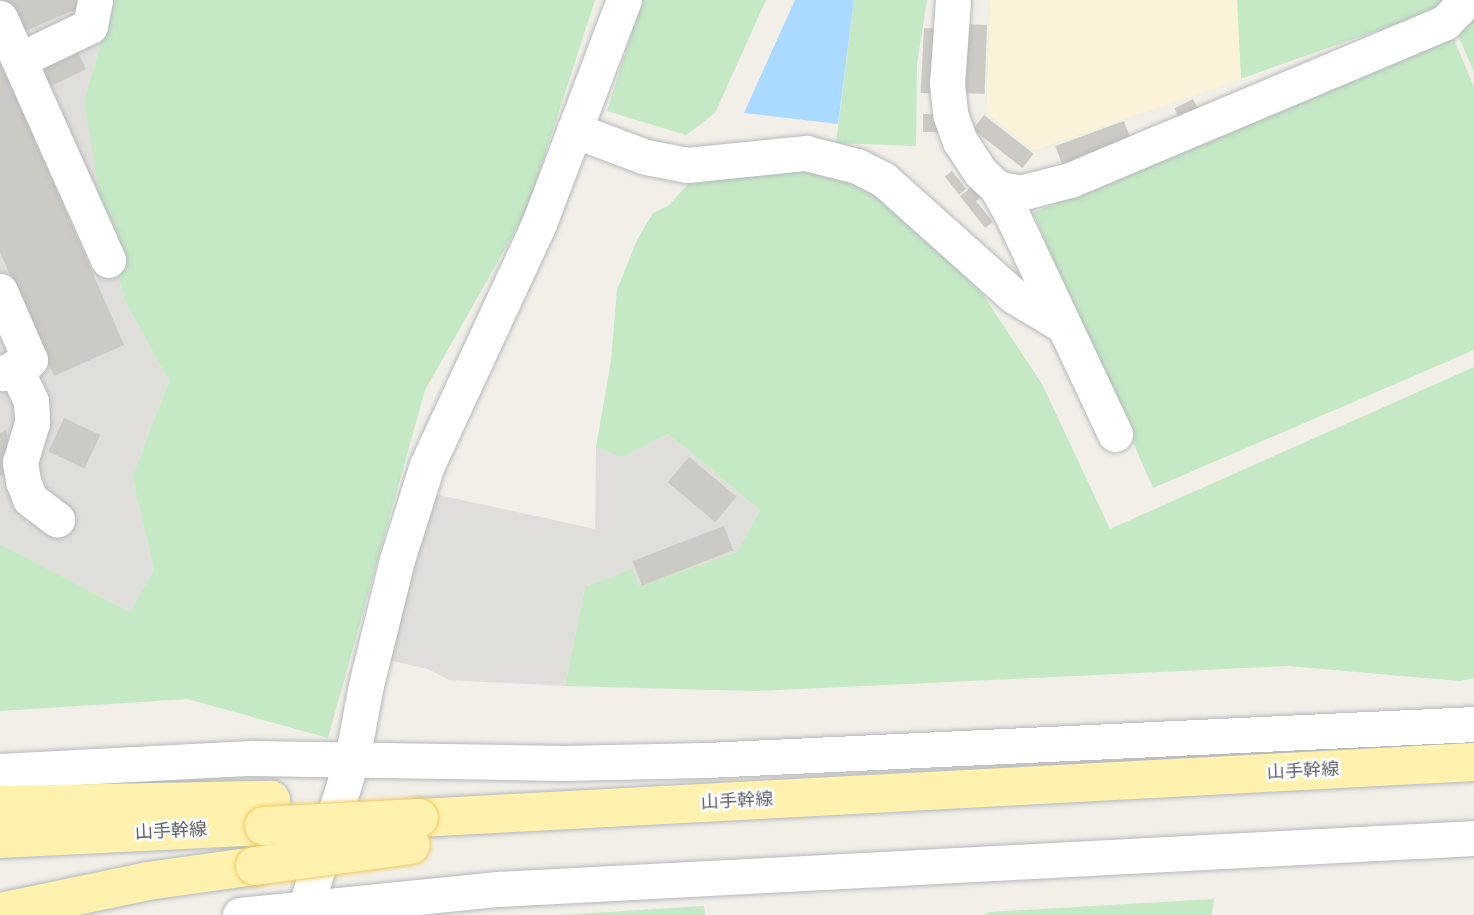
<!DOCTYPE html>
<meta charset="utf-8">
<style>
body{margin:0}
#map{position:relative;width:1474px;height:915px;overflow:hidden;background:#f1efe8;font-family:"Titillium Web","Noto Sans JP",sans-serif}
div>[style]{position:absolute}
.industrial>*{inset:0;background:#e0deda}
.green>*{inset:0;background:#c5e8c5}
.sand>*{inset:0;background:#fbf3d9}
.water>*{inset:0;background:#aadaff}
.building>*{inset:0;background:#cccac5;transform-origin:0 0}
.roads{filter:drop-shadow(0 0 2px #b5b8bc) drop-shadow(0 0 2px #b5b8bc)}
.minor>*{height:35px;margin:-17.5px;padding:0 17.5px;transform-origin:17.5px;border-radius:17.5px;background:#fff}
.major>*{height:38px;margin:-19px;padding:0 19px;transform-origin:19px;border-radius:19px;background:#fff2af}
.bridges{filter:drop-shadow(0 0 2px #f2c960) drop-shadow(0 0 2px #f2c960)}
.major-bridge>*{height:38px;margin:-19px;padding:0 19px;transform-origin:19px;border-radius:19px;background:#fff2af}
span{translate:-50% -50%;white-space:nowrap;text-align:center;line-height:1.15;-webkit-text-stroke:5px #fff;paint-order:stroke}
.street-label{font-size:18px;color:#5f6368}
</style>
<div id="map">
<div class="industrial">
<div style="clip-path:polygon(0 0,105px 0,103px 36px,84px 100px,125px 301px,169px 381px,132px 477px,154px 569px,130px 612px,0 544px)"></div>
<div style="clip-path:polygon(668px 434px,760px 510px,737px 552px,639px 586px,585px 587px,565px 686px,449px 680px,428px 669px,385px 659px,430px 493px,595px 529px,596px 447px,622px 456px)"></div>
</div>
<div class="green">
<div style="clip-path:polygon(105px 0,595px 0,527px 210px,425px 390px,328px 738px,188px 699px,0 711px,0 544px,130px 612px,154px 569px,132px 477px,169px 381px,125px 301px,98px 188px,84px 100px,103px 36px)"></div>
<div style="clip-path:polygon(642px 0,766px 0,715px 113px,686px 135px,607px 111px)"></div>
<div style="clip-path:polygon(854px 0,927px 0,917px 64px,916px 146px,836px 143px)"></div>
<div style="clip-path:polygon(990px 0,1452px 0,1451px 5px,1034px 151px,986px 113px)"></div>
<div style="clip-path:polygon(1474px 8px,1474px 72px,1452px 21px)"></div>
<div style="clip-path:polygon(1451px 32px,1474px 87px,1474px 350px,1153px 488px,1033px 213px)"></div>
<div style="clip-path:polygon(796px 169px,840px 175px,880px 197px,970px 275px,1042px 384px,1110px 529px,1474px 367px,1474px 678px,1460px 681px,1288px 666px,755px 691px,565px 686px,585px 587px,632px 569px,639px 586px,737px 552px,760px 510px,668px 434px,622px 457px,596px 447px,611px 361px,617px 290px,637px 240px,653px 213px,668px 206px,690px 182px)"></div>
<div style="clip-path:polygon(1214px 899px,1212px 915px,984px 915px,989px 912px)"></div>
<div style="clip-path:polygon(704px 906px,705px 915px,561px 915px)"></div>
</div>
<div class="sand">
<div style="clip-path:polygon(990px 0,1237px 0,1241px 79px,1034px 151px,986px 113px)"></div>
</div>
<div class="water">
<div style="clip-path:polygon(795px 0,854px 0,838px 124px,744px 113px)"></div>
</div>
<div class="building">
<div style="clip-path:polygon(3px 0,76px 0,79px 8px,18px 34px)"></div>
<div style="left:961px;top:24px;width:26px;height:69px;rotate:2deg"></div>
<div style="left:924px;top:28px;width:18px;height:65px;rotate:3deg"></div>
<div style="left:75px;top:46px;width:26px;height:43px;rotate:65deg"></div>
<div style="clip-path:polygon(0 60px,124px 345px,54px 376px,0 252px)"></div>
<div style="left:1193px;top:99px;width:20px;height:21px;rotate:63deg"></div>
<div style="left:923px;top:114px;width:16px;height:18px"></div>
<div style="left:984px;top:115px;width:63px;height:18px;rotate:38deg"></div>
<div style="left:1124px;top:121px;width:27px;height:73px;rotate:70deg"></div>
<div style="left:952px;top:171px;width:23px;height:9px;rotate:52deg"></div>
<div style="clip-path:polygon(975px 184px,984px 195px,976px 201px,993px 222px,985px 228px,960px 196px)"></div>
<div style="left:64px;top:418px;width:40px;height:37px;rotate:25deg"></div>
<div style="clip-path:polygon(6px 430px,13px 470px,0 476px,0 433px)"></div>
<div style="left:689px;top:457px;width:62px;height:33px;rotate:40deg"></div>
<div style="left:724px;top:526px;width:26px;height:98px;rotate:69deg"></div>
</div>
<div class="roads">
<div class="minor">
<div style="left:953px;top:0;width:83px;rotate:94.1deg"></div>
<div style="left:947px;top:83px;width:31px;rotate:84deg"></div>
<div style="left:950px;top:114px;width:29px;rotate:70deg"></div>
<div style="left:960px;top:141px;width:37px;rotate:57deg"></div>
<div style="left:980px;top:172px;width:23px;rotate:43deg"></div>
<div style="left:997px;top:188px;width:31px;rotate:61deg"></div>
<div style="left:1012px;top:215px;width:242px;rotate:64.8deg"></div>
<div style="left:0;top:18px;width:265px;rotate:65.9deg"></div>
<div style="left:19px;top:60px;width:79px;rotate:-25.6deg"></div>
<div style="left:90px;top:26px;width:26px;rotate:-79deg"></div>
<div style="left:574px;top:130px;width:77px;rotate:20.6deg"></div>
<div style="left:646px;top:157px;width:42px;rotate:11deg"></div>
<div style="left:687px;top:165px;width:120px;rotate:-5.8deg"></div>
<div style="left:806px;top:153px;width:53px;rotate:14.3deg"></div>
<div style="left:857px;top:166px;width:29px;rotate:27deg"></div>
<div style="left:883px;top:179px;width:176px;rotate:41.8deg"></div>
<div style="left:1014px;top:296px;width:55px;rotate:30.8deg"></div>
<div style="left:997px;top:188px;width:24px;rotate:12deg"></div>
<div style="left:1020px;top:193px;width:52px;rotate:-14.6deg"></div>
<div style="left:1070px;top:180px;width:407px;rotate:-22.8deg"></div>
<div style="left:1445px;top:22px;width:18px;rotate:-45deg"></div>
<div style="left:1458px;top:9px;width:9px;rotate:-72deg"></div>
<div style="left:0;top:291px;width:75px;rotate:66.5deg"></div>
<div style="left:30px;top:360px;width:30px;rotate:154deg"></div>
<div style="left:15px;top:367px;width:38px;rotate:65deg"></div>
<div style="left:31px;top:401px;width:22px;rotate:87deg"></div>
<div style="left:32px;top:423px;width:41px;rotate:107.1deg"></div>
<div style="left:20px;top:462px;width:19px;rotate:81deg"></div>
<div style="left:23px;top:481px;width:19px;rotate:69deg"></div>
<div style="left:30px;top:499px;width:34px;rotate:37deg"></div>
<div style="left:0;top:771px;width:251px;rotate:-3deg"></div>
<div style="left:251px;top:758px;width:312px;rotate:0.9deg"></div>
<div style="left:563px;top:763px;width:143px;rotate:-1.2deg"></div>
<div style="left:706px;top:760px;width:769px;rotate:-2.68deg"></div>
<div style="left:240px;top:915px;width:259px;rotate:-5.8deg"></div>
<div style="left:498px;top:889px;width:977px;rotate:-2.99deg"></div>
<div style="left:303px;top:915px;width:164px;rotate:-72.6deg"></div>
<div style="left:352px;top:759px;width:75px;rotate:-79.3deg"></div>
<div style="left:366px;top:685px;width:129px;rotate:-76.1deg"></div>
<div style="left:397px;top:560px;width:100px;rotate:-72.5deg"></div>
<div style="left:427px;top:465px;width:264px;rotate:-65.1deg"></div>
<div style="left:538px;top:226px;width:242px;rotate:-69.2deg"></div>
</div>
<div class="major">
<div style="left:0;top:805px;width:271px;rotate:-1.1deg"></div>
<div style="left:419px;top:818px;width:1056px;rotate:-3.04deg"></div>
<div style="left:0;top:839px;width:264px;rotate:-2.8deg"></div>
<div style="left:0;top:912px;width:151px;rotate:-11.8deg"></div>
<div style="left:148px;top:881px;width:108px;rotate:-8deg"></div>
</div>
</div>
<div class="bridges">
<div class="major-bridge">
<div style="left:264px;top:826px;width:155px;rotate:-3deg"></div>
<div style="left:255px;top:866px;width:157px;rotate:-7.7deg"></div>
</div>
</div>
<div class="street-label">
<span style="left:1303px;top:771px;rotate:-3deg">山手幹線</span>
<span style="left:737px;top:801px;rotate:-3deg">山手幹線</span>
<span style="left:171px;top:831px;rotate:-3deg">山手幹線</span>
</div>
</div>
